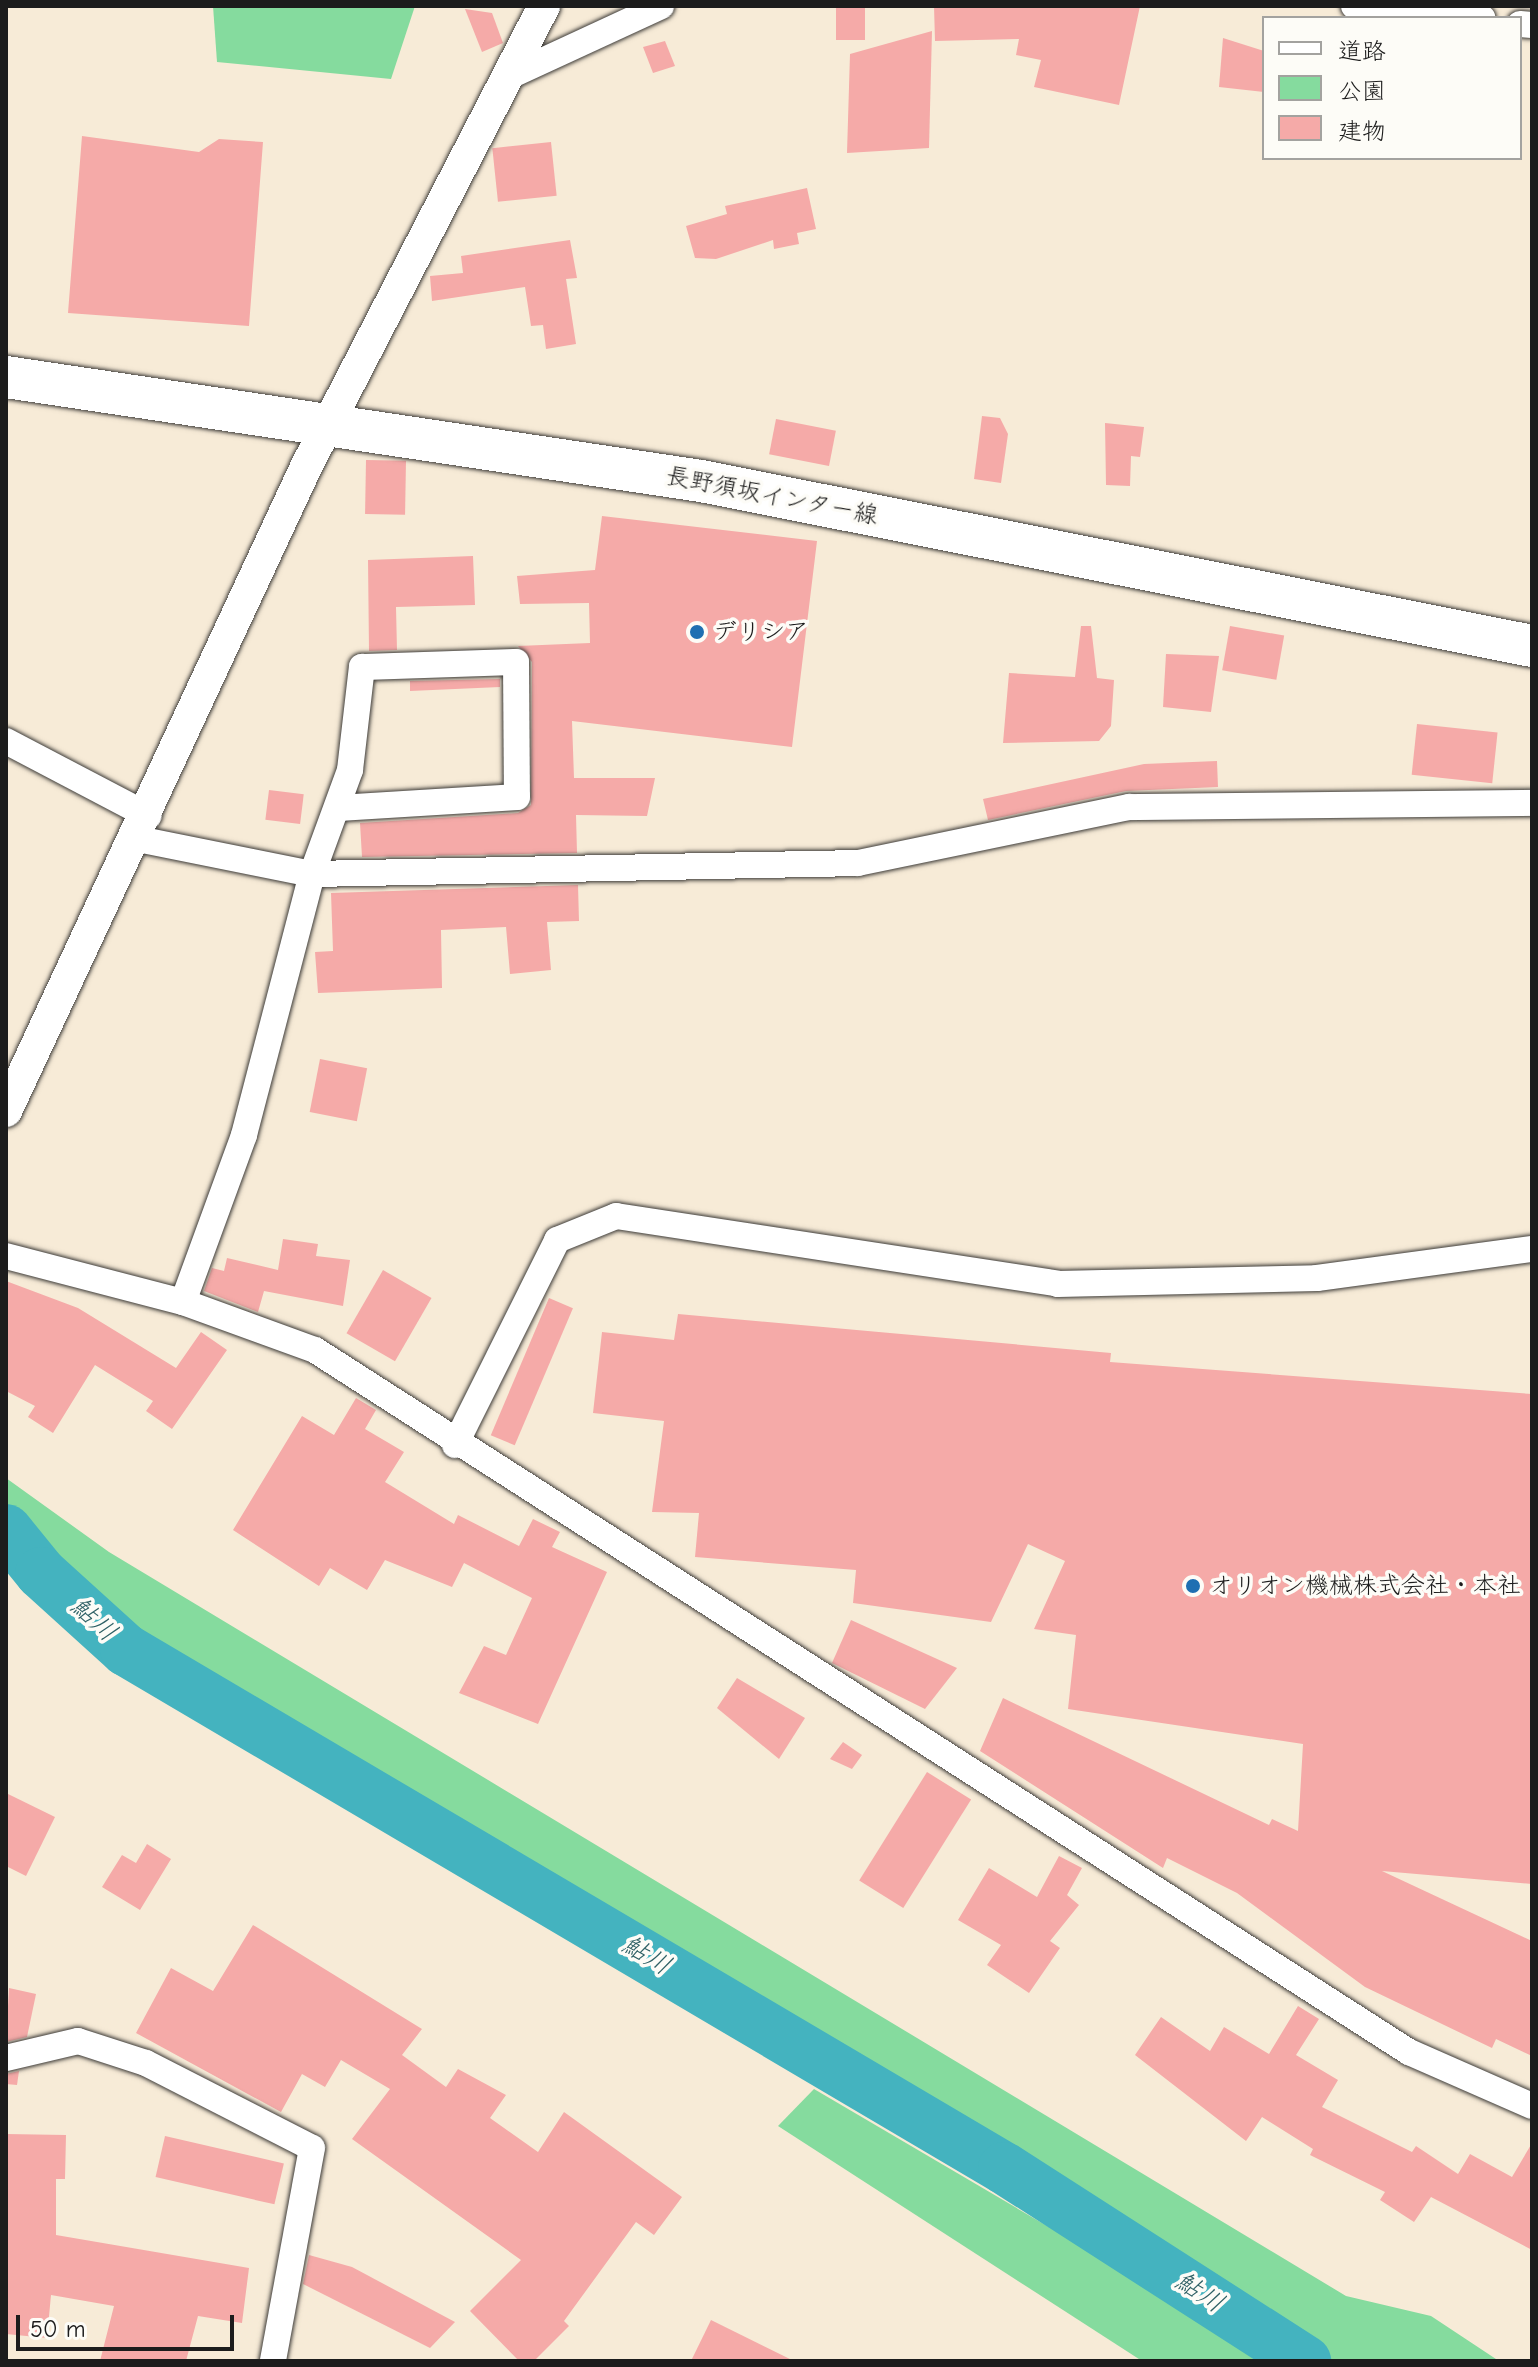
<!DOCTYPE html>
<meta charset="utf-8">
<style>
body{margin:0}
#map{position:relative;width:1538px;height:2367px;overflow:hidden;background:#f7ebd7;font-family:"Comic Neue","Klee One",sans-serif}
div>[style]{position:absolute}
.green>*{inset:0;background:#85db9e}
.river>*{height:52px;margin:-26px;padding:0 26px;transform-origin:26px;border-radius:26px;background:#44b3bf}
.building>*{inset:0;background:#f5aaa8;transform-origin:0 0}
.roads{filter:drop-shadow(0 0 2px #3d3b38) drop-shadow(0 0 2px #3d3b38)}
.minor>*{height:26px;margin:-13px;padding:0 13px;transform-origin:13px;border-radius:13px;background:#fff}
.tertiary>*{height:32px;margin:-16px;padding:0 16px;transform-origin:16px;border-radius:16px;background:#fff}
.primary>*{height:42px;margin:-21px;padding:0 21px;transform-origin:21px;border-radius:21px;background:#fff}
.dots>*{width:22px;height:22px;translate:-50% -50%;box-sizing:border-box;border:4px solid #fdfcf7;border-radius:50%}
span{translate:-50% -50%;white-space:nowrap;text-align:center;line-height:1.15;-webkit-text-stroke:7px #fdfcf7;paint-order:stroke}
.street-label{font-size:24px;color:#1c1c1c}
.poi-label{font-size:24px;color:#1c1c1c}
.left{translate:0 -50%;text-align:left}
.water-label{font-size:26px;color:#2e6065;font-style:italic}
.frame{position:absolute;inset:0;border:8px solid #1c1c1c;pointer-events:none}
.legend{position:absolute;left:1262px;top:16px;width:260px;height:144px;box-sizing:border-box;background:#fdfcf7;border:2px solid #a3a29f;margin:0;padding:10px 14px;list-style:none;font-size:24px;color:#1c1c1c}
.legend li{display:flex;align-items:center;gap:16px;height:40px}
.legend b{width:40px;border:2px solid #a3a29f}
.scale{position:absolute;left:16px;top:2315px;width:218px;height:36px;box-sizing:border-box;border:4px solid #1c1c1c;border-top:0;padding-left:10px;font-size:24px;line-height:28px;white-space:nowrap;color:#1c1c1c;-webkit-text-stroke:6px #fdfcf7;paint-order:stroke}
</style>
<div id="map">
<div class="green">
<div style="clip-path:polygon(213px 6px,415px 6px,391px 79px,217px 62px)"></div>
<div style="clip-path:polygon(6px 1478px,109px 1552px,1346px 2296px,1431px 2316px,1499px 2361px,1330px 2361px,1299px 2343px,774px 2013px,124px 1633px,33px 1548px,6px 1512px)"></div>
<div style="clip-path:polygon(814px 2089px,1277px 2361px,1142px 2361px,778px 2126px)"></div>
</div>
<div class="river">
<div style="left:6px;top:1530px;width:55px;rotate:50.9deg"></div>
<div style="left:41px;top:1573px;width:115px;rotate:42.2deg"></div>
<div style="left:126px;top:1650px;width:1019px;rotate:30.54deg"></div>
<div style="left:1004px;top:2168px;width:358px;rotate:32.7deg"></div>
</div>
<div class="building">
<div style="left:836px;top:6px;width:29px;height:34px"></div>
<div style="clip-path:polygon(934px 6px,1140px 6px,1119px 105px,1034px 87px,1041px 60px,1016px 55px,1019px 39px,935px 41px)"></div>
<div style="clip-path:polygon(465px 9px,492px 13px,503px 43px,482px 52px)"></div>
<div style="clip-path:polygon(932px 31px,929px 148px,847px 153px,850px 54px)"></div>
<div style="clip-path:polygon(1223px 38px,1264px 51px,1264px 92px,1219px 87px)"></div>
<div style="clip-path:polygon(665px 41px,675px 66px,653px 73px,643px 47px)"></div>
<div style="clip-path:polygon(82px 136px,199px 152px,219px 139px,263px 142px,249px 326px,68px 313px)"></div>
<div style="left:551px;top:142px;width:54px;height:59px;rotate:84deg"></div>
<div style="clip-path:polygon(807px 188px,816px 229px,797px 233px,799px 244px,774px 249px,773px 240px,716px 259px,695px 258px,686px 226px,727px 214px,725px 206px)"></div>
<div style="clip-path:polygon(570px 240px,577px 278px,566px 279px,576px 344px,546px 349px,543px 325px,531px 326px,525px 287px,432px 301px,430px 276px,463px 273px,461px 256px)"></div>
<div style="clip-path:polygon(982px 416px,1000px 418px,1008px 434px,1001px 483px,974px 479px)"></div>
<div style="left:776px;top:419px;width:61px;height:36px;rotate:11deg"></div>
<div style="clip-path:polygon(1105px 423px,1144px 427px,1140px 457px,1131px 456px,1130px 486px,1106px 485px)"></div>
<div style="left:366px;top:460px;width:40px;height:54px;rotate:1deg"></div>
<div style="clip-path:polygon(602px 516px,817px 541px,792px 747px,572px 721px,574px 778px,655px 778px,647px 816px,576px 815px,577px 853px,362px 857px,360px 823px,518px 813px,531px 805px,532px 662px,518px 646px,590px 643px,589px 603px,520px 604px,517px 576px,595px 570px)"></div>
<div style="clip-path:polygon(473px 556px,475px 605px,396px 607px,397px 650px,369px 651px,368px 560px)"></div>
<div style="clip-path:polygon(1081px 626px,1091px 626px,1097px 678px,1114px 680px,1111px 726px,1099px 741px,1003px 743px,1009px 673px,1075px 677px)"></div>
<div style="left:1230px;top:626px;width:55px;height:45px;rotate:10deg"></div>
<div style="clip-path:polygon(1166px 654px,1219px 656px,1211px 712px,1163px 707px)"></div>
<div style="clip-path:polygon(500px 679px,500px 687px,410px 691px,410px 681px)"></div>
<div style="left:1417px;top:724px;width:81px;height:51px;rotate:6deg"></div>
<div style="clip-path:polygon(1217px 761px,1218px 787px,1126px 791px,988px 820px,983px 799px,1144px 764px)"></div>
<div style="left:269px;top:790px;width:35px;height:30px;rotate:7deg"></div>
<div style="clip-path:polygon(578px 885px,579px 921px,547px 922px,551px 970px,510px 974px,506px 927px,441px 930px,442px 988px,318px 993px,315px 952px,333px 951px,331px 893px)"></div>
<div style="left:320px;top:1059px;width:48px;height:54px;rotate:11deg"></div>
<div style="clip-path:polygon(283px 1239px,318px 1244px,316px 1256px,350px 1260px,343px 1306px,264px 1291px,258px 1312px,204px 1291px,212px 1268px,224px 1271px,227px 1258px,278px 1270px)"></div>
<div style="left:383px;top:1270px;width:56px;height:73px;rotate:30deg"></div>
<div style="clip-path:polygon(6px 1281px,78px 1308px,176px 1368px,201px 1332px,227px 1350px,172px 1429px,146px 1411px,153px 1401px,95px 1365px,53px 1433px,28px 1417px,35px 1406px,6px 1391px)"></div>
<div style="left:549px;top:1298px;width:26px;height:149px;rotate:23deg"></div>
<div style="clip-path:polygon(678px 1314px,1111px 1353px,1110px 1362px,1532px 1394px,1532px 1884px,1382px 1871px,1532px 1941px,1532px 2056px,1496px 2039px,1492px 2048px,1365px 1987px,1237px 1893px,1167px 1858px,1163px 1868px,980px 1751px,1003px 1698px,1269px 1825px,1272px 1819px,1298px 1831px,1303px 1744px,1068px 1709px,1076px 1635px,1034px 1629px,1065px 1561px,1028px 1544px,991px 1622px,853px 1603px,856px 1570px,695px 1557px,699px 1513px,652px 1512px,664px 1421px,593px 1413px,602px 1332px,674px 1340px)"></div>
<div style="clip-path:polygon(356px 1398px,376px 1410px,365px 1429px,404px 1452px,385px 1482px,454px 1524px,458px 1515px,519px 1546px,533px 1519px,560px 1532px,552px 1547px,607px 1572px,538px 1724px,459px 1693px,484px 1646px,506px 1655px,532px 1598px,464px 1563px,452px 1587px,385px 1560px,367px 1590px,330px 1568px,319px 1586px,233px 1530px,302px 1416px,334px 1435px)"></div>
<div style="clip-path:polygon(851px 1620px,957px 1668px,925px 1709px,832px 1663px)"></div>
<div style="clip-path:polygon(737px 1678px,805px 1718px,779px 1759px,717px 1708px)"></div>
<div style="clip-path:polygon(843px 1742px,862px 1755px,852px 1769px,830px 1759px)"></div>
<div style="left:927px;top:1772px;width:52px;height:128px;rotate:32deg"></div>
<div style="clip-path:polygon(6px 1793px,55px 1817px,26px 1876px,6px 1866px)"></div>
<div style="clip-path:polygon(147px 1844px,171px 1859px,140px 1910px,102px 1887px,122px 1855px,136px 1863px)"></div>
<div style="clip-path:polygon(1059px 1856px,1082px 1868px,1067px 1895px,1079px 1905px,1050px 1941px,1060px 1948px,1029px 1993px,987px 1965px,1001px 1945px,958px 1920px,989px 1868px,1037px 1897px)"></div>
<div style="clip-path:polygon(253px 1925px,422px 2029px,402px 2055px,446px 2087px,458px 2069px,506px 2095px,490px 2118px,538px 2152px,564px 2112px,682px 2197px,654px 2235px,636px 2222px,564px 2321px,569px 2326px,534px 2361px,519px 2361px,470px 2311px,521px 2260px,352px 2139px,390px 2089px,341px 2060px,325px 2087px,302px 2074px,281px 2112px,136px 2033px,171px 1968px,213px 1991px)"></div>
<div style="clip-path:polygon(9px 1988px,36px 1994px,27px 2037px,6px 2042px)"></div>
<div style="clip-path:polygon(1298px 2006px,1319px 2019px,1296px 2055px,1338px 2080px,1322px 2107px,1412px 2152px,1416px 2146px,1458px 2174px,1470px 2154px,1512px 2177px,1532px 2143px,1532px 2250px,1431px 2197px,1414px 2222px,1380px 2200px,1385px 2192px,1310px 2155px,1313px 2149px,1262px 2117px,1246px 2141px,1135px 2055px,1161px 2017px,1210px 2051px,1224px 2027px,1269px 2054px)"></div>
<div style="clip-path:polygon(19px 2071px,17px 2085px,6px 2084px,6px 2074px)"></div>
<div style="clip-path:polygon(6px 2134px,66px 2135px,65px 2179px,56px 2179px,56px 2235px,249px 2268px,242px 2323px,198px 2316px,186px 2361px,100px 2361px,114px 2306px,51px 2295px,47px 2338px,6px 2334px)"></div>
<div style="left:165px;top:2136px;width:122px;height:42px;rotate:13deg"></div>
<div style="clip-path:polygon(309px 2255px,352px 2267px,455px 2322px,430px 2348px,303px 2284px)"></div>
<div style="clip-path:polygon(711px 2320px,794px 2361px,691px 2361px)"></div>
</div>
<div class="roads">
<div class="minor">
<div style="left:1354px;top:6px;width:129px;rotate:5.4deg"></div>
<div style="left:1520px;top:24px;width:12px;rotate:5deg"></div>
<div style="left:514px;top:74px;width:162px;rotate:-24.8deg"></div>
<div style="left:6px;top:741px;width:161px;rotate:27.7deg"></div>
<div style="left:138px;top:839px;width:177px;rotate:11.4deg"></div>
<div style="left:312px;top:874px;width:546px;rotate:-1.15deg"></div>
<div style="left:858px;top:863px;width:277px;rotate:-11.7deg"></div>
<div style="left:1129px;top:807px;width:403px;rotate:-0.6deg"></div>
<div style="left:6px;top:1256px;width:183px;rotate:14.6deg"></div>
<div style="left:183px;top:1302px;width:140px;rotate:20deg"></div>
<div style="left:315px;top:1350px;width:1300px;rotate:32.69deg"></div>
<div style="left:1409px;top:2052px;width:134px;rotate:23.7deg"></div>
<div style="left:183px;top:1302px;width:178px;rotate:-69.9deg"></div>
<div style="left:244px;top:1135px;width:270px;rotate:-75.4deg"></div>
<div style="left:312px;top:874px;width:111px;rotate:-69.9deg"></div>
<div style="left:350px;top:770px;width:104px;rotate:-83.4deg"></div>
<div style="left:362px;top:667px;width:154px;rotate:-1.9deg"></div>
<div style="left:516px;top:662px;width:135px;rotate:89.6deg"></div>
<div style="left:517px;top:797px;width:178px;rotate:176.5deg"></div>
<div style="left:455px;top:1445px;width:229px;rotate:-63.5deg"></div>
<div style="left:557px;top:1240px;width:64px;rotate:-22.1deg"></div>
<div style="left:616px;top:1216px;width:447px;rotate:8.7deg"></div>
<div style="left:1058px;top:1284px;width:259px;rotate:-1.3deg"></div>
<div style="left:1317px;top:1278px;width:217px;rotate:-7.7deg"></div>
<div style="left:6px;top:2058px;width:74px;rotate:-13.3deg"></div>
<div style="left:78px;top:2041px;width:71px;rotate:17.9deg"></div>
<div style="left:146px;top:2063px;width:186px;rotate:27.1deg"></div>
<div style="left:312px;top:2148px;width:217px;rotate:100.4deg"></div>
</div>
<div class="tertiary">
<div style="left:6px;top:1111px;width:710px;rotate:-65.02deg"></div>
<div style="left:306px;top:467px;width:519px;rotate:-62.69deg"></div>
</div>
<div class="primary">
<div style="left:6px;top:377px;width:703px;rotate:8.51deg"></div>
<div style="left:701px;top:481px;width:847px;rotate:11.23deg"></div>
</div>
</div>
<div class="dots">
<div style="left:697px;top:632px;background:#1f6fb2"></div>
<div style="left:1193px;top:1586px;background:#1f6fb2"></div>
</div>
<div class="street-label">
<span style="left:772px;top:496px;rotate:11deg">長野須坂インター線</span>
</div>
<div class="poi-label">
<span class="left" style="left:713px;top:632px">デリシア</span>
<span class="left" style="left:1209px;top:1586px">オリオン機械株式会社・本社</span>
</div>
<div class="water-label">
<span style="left:93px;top:1620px;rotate:42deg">鮎川</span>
<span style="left:646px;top:1956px;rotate:31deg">鮎川</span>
<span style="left:1199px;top:2293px;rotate:33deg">鮎川</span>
</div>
<div class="frame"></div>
<ul class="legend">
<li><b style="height:10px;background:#fff"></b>道路</li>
<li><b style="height:22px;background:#85db9e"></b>公園</li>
<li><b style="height:22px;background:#f5aaa8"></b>建物</li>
</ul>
<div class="scale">50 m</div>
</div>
